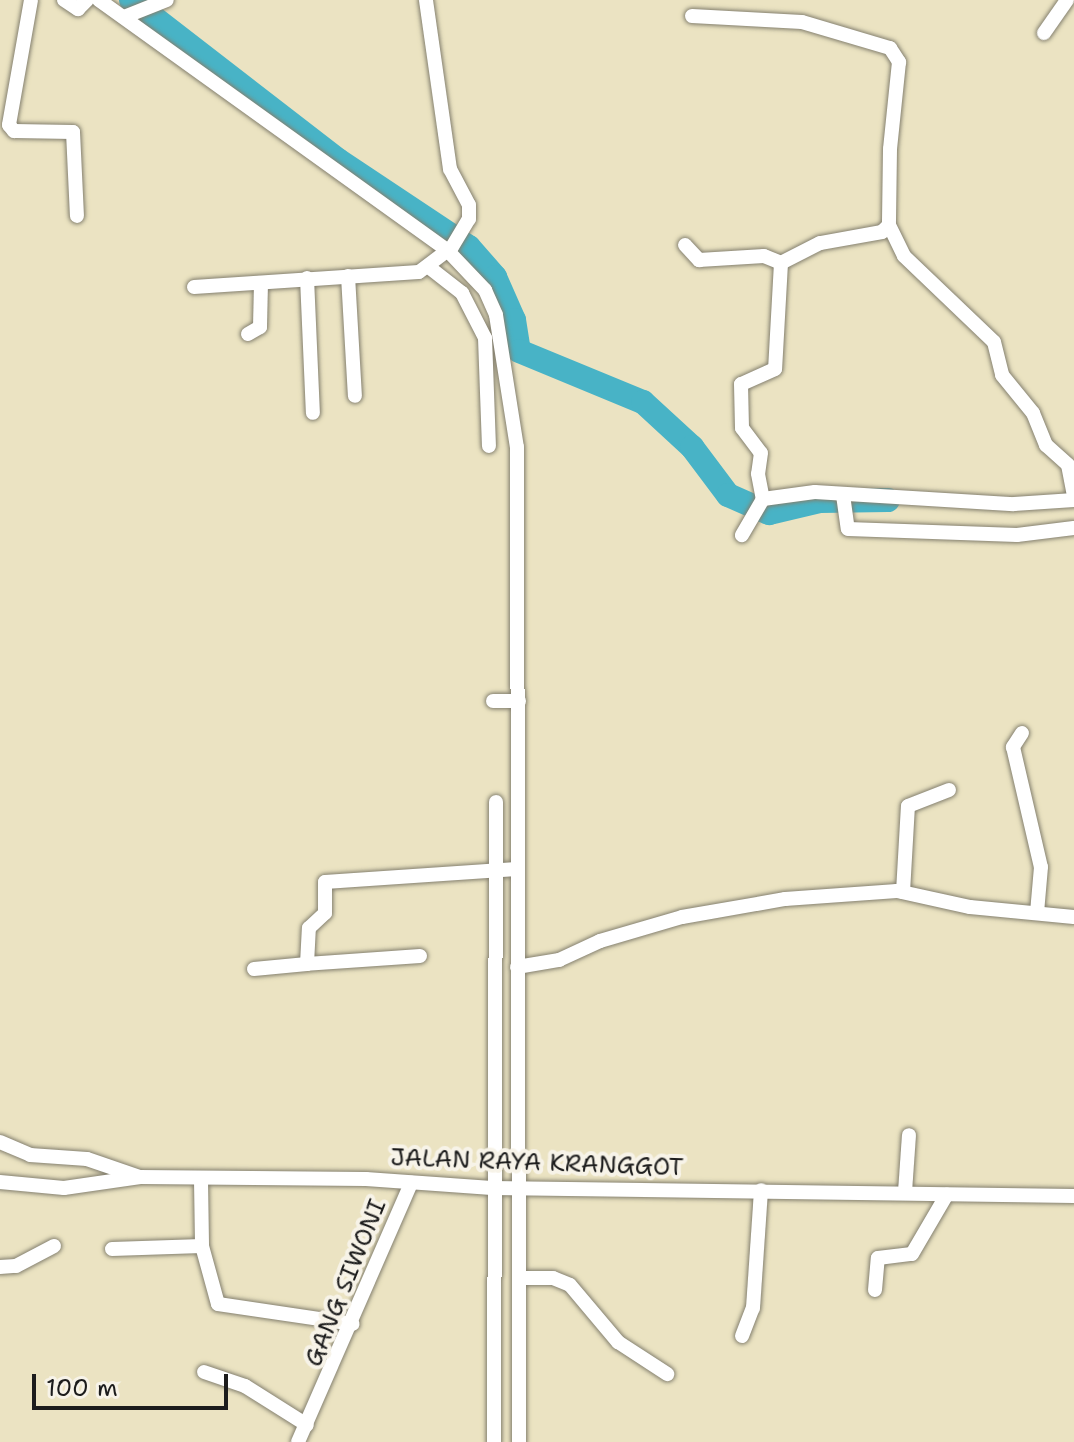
<!DOCTYPE html>
<style>
body{margin:0}
#map{position:relative;width:1074px;height:1442px;overflow:hidden;background:#ebe3c2;font-family:"Shantell Sans",sans-serif}
div>[style]{position:absolute}
.river>*{height:24px;margin:-12px;padding:0 12px;transform-origin:12px;border-radius:12px;background:#48b3c6}
.roads{filter:drop-shadow(0 0 2px #84806f) drop-shadow(0 0 2px #84806f)}
.minor>*{height:14px;margin:-7px;padding:0 7px;transform-origin:7px;border-radius:7px;background:#fff}
span{translate:-50% -50%;white-space:nowrap;text-align:center;line-height:1.15;-webkit-text-stroke:8px #f7f3e8;paint-order:stroke}
.street-label{font-size:24px;color:#1c1c1c}
.scale{position:absolute;left:32px;top:1374px;width:196px;height:36px;box-sizing:border-box;border:4px solid #1c1c1c;border-top:0;padding-left:10px;font-size:24px;line-height:28px;white-space:nowrap;color:#1c1c1c;-webkit-text-stroke:6px #f7f3e8;paint-order:stroke}
</style>
<div id="map">
<div class="river">
<div style="left:131px;top:0;width:262px;rotate:37.7deg"></div>
<div style="left:338px;top:160px;width:157px;rotate:33.6deg"></div>
<div style="left:469px;top:247px;width:40px;rotate:49deg"></div>
<div style="left:495px;top:277px;width:47px;rotate:66.2deg"></div>
<div style="left:514px;top:320px;width:31px;rotate:81deg"></div>
<div style="left:519px;top:351px;width:134px;rotate:22.4deg"></div>
<div style="left:643px;top:402px;width:67px;rotate:42.6deg"></div>
<div style="left:692px;top:447px;width:60px;rotate:53.1deg"></div>
<div style="left:728px;top:495px;width:45px;rotate:23.7deg"></div>
<div style="left:769px;top:513px;width:52px;rotate:-13.2deg"></div>
<div style="left:820px;top:501px;width:68px;rotate:-0.8deg"></div>
</div>
<div class="roads">
<div class="minor">
<div style="left:31px;top:0;width:127px;rotate:100deg"></div>
<div style="left:9px;top:125px;width:8px;rotate:50deg"></div>
<div style="left:14px;top:131px;width:59px;rotate:1deg"></div>
<div style="left:73px;top:132px;width:84px;rotate:87.3deg"></div>
<div style="left:64px;top:0;width:17px;rotate:33deg"></div>
<div style="left:78px;top:9px;width:13px;rotate:-45deg"></div>
<div style="left:99px;top:0;width:430px;rotate:35.7deg"></div>
<div style="left:448px;top:251px;width:54px;rotate:46.5deg"></div>
<div style="left:485px;top:290px;width:27px;rotate:66deg"></div>
<div style="left:496px;top:315px;width:134px;rotate:81deg"></div>
<div style="left:517px;top:447px;width:995px;rotate:89.88deg"></div>
<div style="left:692px;top:16px;width:110px;rotate:3.1deg"></div>
<div style="left:802px;top:22px;width:92px;rotate:16.5deg"></div>
<div style="left:890px;top:48px;width:17px;rotate:57deg"></div>
<div style="left:899px;top:62px;width:87px;rotate:95.9deg"></div>
<div style="left:890px;top:149px;width:76px;rotate:90.8deg"></div>
<div style="left:889px;top:225px;width:10px;rotate:135deg"></div>
<div style="left:882px;top:232px;width:63px;rotate:169.9deg"></div>
<div style="left:820px;top:243px;width:44px;rotate:152.9deg"></div>
<div style="left:781px;top:263px;width:106px;rotate:93.2deg"></div>
<div style="left:775px;top:369px;width:37px;rotate:156deg"></div>
<div style="left:741px;top:384px;width:44px;rotate:88.7deg"></div>
<div style="left:742px;top:428px;width:31px;rotate:53deg"></div>
<div style="left:761px;top:453px;width:21px;rotate:98deg"></div>
<div style="left:758px;top:474px;width:25px;rotate:79deg"></div>
<div style="left:763px;top:499px;width:42px;rotate:120.3deg"></div>
<div style="left:124px;top:17px;width:46px;rotate:-21.6deg"></div>
<div style="left:1044px;top:33px;width:40px;rotate:-55.1deg"></div>
<div style="left:889px;top:225px;width:34px;rotate:64deg"></div>
<div style="left:904px;top:256px;width:124px;rotate:43.7deg"></div>
<div style="left:994px;top:342px;width:34px;rotate:76deg"></div>
<div style="left:1002px;top:375px;width:49px;rotate:50.8deg"></div>
<div style="left:1033px;top:413px;width:35px;rotate:68deg"></div>
<div style="left:1046px;top:445px;width:30px;rotate:42deg"></div>
<div style="left:1068px;top:465px;width:31px;rotate:79deg"></div>
<div style="left:685px;top:245px;width:21px;rotate:47deg"></div>
<div style="left:699px;top:260px;width:65px;rotate:-3.5deg"></div>
<div style="left:764px;top:256px;width:18px;rotate:22deg"></div>
<div style="left:430px;top:268px;width:41px;rotate:38deg"></div>
<div style="left:462px;top:293px;width:51px;rotate:62.9deg"></div>
<div style="left:485px;top:338px;width:108px;rotate:87.9deg"></div>
<div style="left:348px;top:276px;width:120px;rotate:86.7deg"></div>
<div style="left:307px;top:278px;width:135px;rotate:87.5deg"></div>
<div style="left:194px;top:287px;width:225px;rotate:-3.8deg"></div>
<div style="left:419px;top:272px;width:41px;rotate:-37.1deg"></div>
<div style="left:452px;top:247px;width:33px;rotate:-59deg"></div>
<div style="left:469px;top:219px;width:14px;rotate:-90deg"></div>
<div style="left:469px;top:205px;width:41px;rotate:-117.8deg"></div>
<div style="left:450px;top:169px;width:171px;rotate:-98.1deg"></div>
<div style="left:248px;top:334px;width:14px;rotate:-30deg"></div>
<div style="left:260px;top:327px;width:44px;rotate:-88.7deg"></div>
<div style="left:843px;top:495px;width:34px;rotate:82deg"></div>
<div style="left:848px;top:529px;width:169px;rotate:2deg"></div>
<div style="left:1017px;top:535px;width:57px;rotate:-7deg"></div>
<div style="left:763px;top:499px;width:52px;rotate:-7.7deg"></div>
<div style="left:815px;top:492px;width:199px;rotate:3.5deg"></div>
<div style="left:1014px;top:504px;width:60px;rotate:-3.8deg"></div>
<div style="left:493px;top:701px;width:26px"></div>
<div style="left:1022px;top:733px;width:17px;rotate:123deg"></div>
<div style="left:1013px;top:747px;width:123px;rotate:76.9deg"></div>
<div style="left:1041px;top:867px;width:46px;rotate:95deg"></div>
<div style="left:903px;top:892px;width:86px;rotate:-86.7deg"></div>
<div style="left:908px;top:806px;width:44px;rotate:-21.3deg"></div>
<div style="left:420px;top:956px;width:113px;rotate:176deg"></div>
<div style="left:307px;top:964px;width:36px;rotate:-87deg"></div>
<div style="left:309px;top:928px;width:22px;rotate:-43deg"></div>
<div style="left:325px;top:913px;width:31px;rotate:-90deg"></div>
<div style="left:325px;top:882px;width:192px;rotate:-3.9deg"></div>
<div style="left:517px;top:967px;width:43px;rotate:-9.5deg"></div>
<div style="left:559px;top:960px;width:45px;rotate:-24.9deg"></div>
<div style="left:600px;top:941px;width:85px;rotate:-16.3deg"></div>
<div style="left:682px;top:917px;width:105px;rotate:-9.9deg"></div>
<div style="left:785px;top:899px;width:112px;rotate:-4.1deg"></div>
<div style="left:897px;top:891px;width:75px;rotate:12.4deg"></div>
<div style="left:970px;top:907px;width:104px;rotate:5.5deg"></div>
<div style="left:254px;top:969px;width:53px;rotate:-5.4deg"></div>
<div style="left:0;top:1142px;width:33px;rotate:23deg"></div>
<div style="left:30px;top:1155px;width:57px;rotate:4deg"></div>
<div style="left:87px;top:1159px;width:56px;rotate:18.8deg"></div>
<div style="left:201px;top:1180px;width:66px;rotate:89.1deg"></div>
<div style="left:202px;top:1246px;width:60px;rotate:74.6deg"></div>
<div style="left:218px;top:1304px;width:136px;rotate:8.4deg"></div>
<div style="left:0;top:1182px;width:64px;rotate:5.4deg"></div>
<div style="left:64px;top:1188px;width:77px;rotate:-8.2deg"></div>
<div style="left:140px;top:1177px;width:226px;rotate:0.5deg"></div>
<div style="left:366px;top:1179px;width:126px;rotate:4.1deg"></div>
<div style="left:492px;top:1188px;width:582px;rotate:0.79deg"></div>
<div style="left:905px;top:1192px;width:57px;rotate:-86deg"></div>
<div style="left:112px;top:1249px;width:90px;rotate:-1.9deg"></div>
<div style="left:0;top:1267px;width:16px;rotate:-4deg"></div>
<div style="left:16px;top:1266px;width:43px;rotate:-27.8deg"></div>
<div style="left:520px;top:1278px;width:33px"></div>
<div style="left:553px;top:1278px;width:18px;rotate:22deg"></div>
<div style="left:570px;top:1285px;width:75px;rotate:49.9deg"></div>
<div style="left:618px;top:1342px;width:59px;rotate:33.1deg"></div>
<div style="left:875px;top:1290px;width:32px;rotate:-85deg"></div>
<div style="left:878px;top:1258px;width:34px;rotate:-7deg"></div>
<div style="left:912px;top:1254px;width:69px;rotate:-59.7deg"></div>
<div style="left:742px;top:1336px;width:30px;rotate:-69deg"></div>
<div style="left:753px;top:1308px;width:118px;rotate:-86.1deg"></div>
<div style="left:204px;top:1372px;width:43px;rotate:18.9deg"></div>
<div style="left:245px;top:1386px;width:73px;rotate:32.2deg"></div>
<div style="left:298px;top:1442px;width:283px;rotate:-66.4deg"></div>
<div style="left:494px;top:1442px;width:640px;rotate:-89.82deg"></div>
</div>
</div>
<div class="street-label">
<span style="left:537px;top:1163px;rotate:2deg">JALAN RAYA KRANGGOT</span>
<span style="left:346px;top:1283px;rotate:-68deg">GANG SIWONI</span>
</div>
<div class="scale">100 m</div>
</div>
